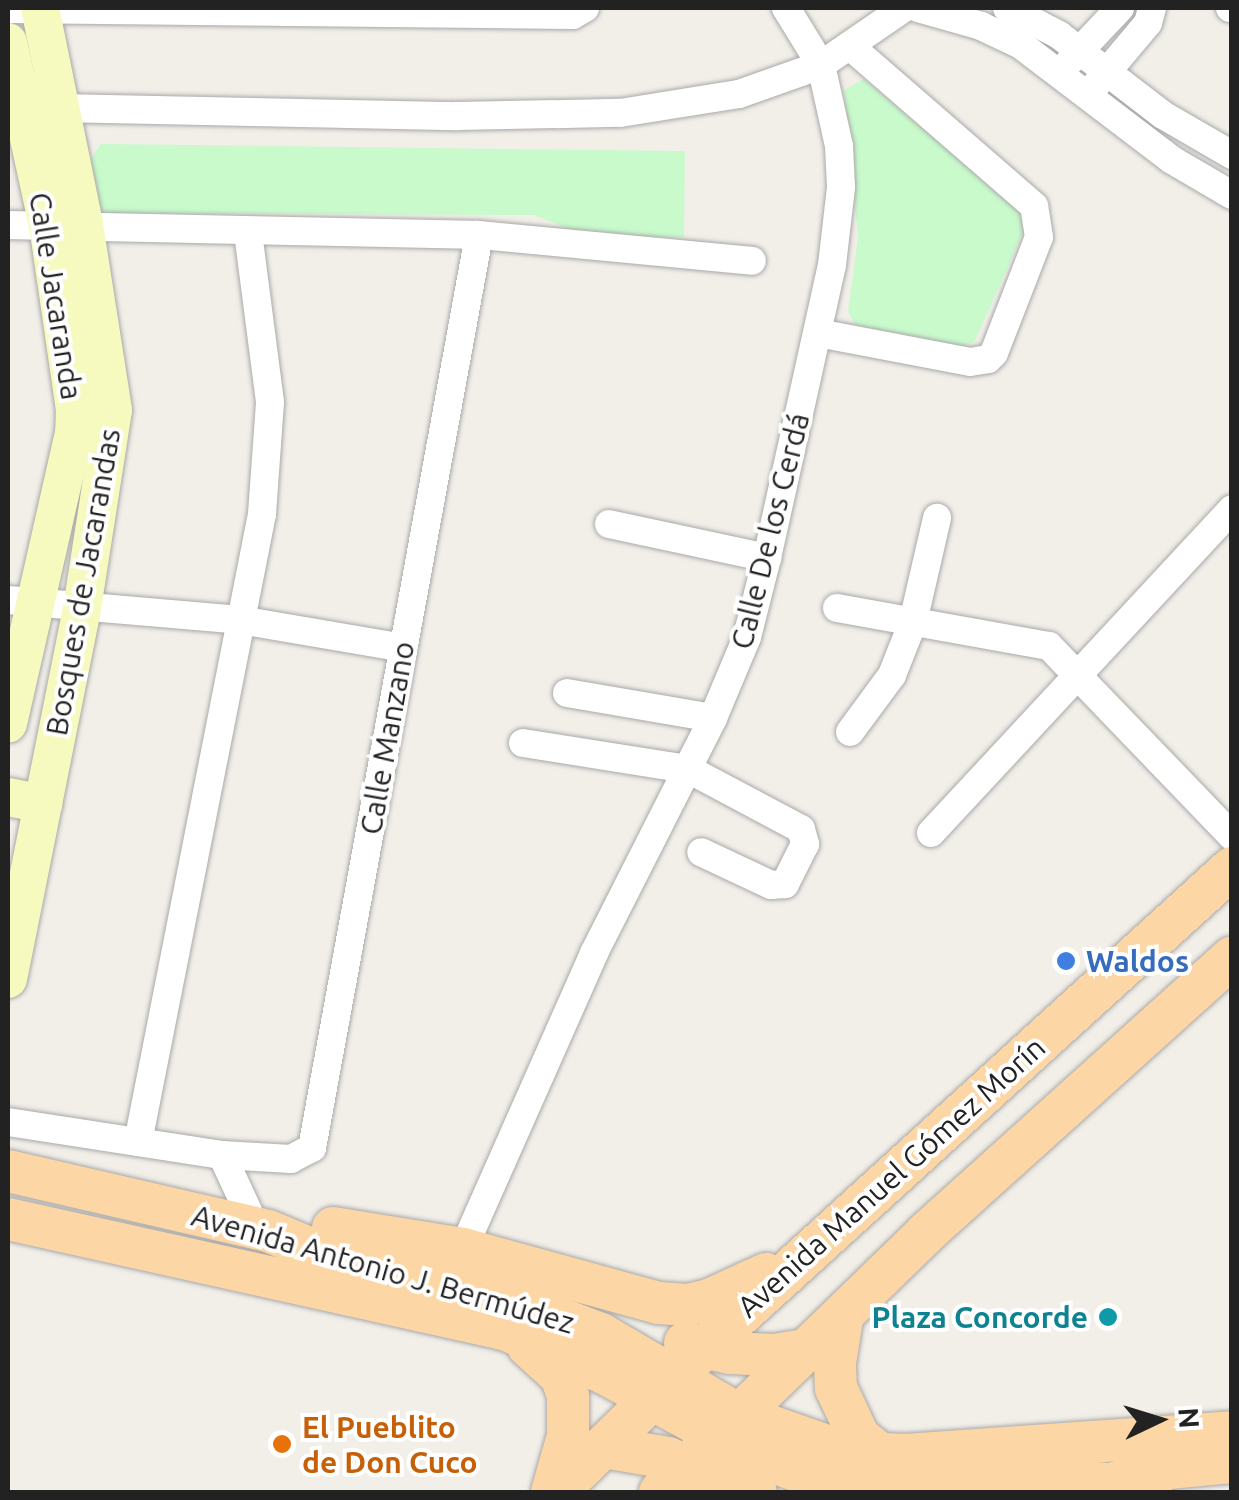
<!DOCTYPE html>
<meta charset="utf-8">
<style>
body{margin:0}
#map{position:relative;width:1239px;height:1500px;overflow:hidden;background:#f2efe9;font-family:Ubuntu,sans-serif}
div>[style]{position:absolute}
.park>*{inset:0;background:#c8facc}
.roads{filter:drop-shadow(0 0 2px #a9a9a9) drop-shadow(0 0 2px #a9a9a9)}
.street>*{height:28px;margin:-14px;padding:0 14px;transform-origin:14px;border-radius:14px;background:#fff}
.secondary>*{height:38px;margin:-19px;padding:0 19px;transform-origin:19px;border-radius:19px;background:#f7fabf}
.primary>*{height:42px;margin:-21px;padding:0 21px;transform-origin:21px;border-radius:21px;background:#fcd6a4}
.dots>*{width:28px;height:28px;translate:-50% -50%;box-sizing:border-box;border:5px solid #fff;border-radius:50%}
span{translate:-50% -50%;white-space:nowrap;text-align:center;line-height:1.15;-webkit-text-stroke:8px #fff;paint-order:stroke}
.street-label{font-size:30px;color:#222}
.shop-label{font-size:30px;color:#366cbe;font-weight:700}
.left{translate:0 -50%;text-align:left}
.culture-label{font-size:30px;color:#0d838f;font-weight:700}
.right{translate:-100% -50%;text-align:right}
.food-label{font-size:30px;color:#c56008;font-weight:700}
.frame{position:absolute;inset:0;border:10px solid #222;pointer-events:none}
.north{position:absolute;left:1109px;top:1370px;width:100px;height:100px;-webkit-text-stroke:8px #fff;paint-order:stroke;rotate:86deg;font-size:28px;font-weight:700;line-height:40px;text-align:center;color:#222}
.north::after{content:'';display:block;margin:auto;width:35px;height:45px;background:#222;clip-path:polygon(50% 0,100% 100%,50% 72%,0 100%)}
</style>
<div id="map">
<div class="park">
<div style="clip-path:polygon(864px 79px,1029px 219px,975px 341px,959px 348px,855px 325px,848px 311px,858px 237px,844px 90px)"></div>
<div style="clip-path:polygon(101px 144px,685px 151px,684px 237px,591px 238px,534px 215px,103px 213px,97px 204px,91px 158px)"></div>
</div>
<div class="roads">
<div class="street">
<div style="left:918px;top:8px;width:66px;rotate:15.9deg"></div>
<div style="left:981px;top:26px;width:44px;rotate:25.4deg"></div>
<div style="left:1021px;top:45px;width:190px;rotate:37.3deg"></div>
<div style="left:1172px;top:160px;width:69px;rotate:30.3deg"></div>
<div style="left:1007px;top:8px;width:59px;rotate:27.4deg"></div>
<div style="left:1059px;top:35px;width:131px;rotate:37.6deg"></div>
<div style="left:1163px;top:115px;width:80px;rotate:30.1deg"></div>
<div style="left:1230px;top:8px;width:2px"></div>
<div style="left:8px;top:9px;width:565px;rotate:0.61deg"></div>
<div style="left:573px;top:15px;width:14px;rotate:-30deg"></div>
<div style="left:1070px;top:61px;width:73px;rotate:-46.7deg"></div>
<div style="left:1095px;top:86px;width:82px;rotate:-49.9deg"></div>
<div style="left:1148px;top:23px;width:16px;rotate:-75deg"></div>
<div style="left:59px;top:108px;width:398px;rotate:1.2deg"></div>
<div style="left:457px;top:116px;width:163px;rotate:-1.1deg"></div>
<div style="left:620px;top:113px;width:121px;rotate:-9.1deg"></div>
<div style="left:739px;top:94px;width:87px;rotate:-19.5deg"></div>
<div style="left:821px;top:65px;width:101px;rotate:-34.5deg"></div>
<div style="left:8px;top:225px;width:471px;rotate:1.2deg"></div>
<div style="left:479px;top:235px;width:274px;rotate:5.4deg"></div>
<div style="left:818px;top:333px;width:155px;rotate:10.8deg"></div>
<div style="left:970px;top:362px;width:18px;rotate:-9deg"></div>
<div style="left:988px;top:359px;width:8px;rotate:-45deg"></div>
<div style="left:994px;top:353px;width:124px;rotate:-68.8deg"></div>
<div style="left:1039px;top:237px;width:31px;rotate:-99deg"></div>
<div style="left:1034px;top:206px;width:244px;rotate:-139deg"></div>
<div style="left:609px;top:524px;width:162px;rotate:12.1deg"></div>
<div style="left:8px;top:600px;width:233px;rotate:4.9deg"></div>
<div style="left:240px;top:620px;width:165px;rotate:9.7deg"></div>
<div style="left:837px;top:608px;width:215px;rotate:10.2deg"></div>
<div style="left:1049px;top:646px;width:264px;rotate:46.1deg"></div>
<div style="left:567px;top:693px;width:148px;rotate:9.7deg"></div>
<div style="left:850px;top:732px;width:71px;rotate:-53.6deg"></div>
<div style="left:892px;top:675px;width:57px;rotate:-68.4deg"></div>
<div style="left:913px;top:622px;width:107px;rotate:-77deg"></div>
<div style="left:523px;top:743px;width:167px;rotate:9deg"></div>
<div style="left:688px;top:769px;width:128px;rotate:28deg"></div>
<div style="left:801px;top:829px;width:16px;rotate:75deg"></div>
<div style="left:805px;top:844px;width:45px;rotate:116.6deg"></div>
<div style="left:785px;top:884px;width:14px;rotate:176deg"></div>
<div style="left:771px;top:885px;width:77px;rotate:-154.8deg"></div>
<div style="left:931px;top:833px;width:442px;rotate:-47.1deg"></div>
<div style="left:8px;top:1122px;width:217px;rotate:8.8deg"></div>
<div style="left:222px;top:1155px;width:69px;rotate:3.3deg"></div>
<div style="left:291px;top:1159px;width:24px;rotate:-28deg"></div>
<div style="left:312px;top:1148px;width:928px;rotate:-79.63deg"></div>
<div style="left:138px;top:1142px;width:640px;rotate:-78.83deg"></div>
<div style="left:262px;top:514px;width:112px;rotate:-85.9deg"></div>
<div style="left:270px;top:402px;width:170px;rotate:-97.4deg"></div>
<div style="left:222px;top:1155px;width:62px;rotate:65.1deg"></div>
<div style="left:463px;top:1249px;width:324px;rotate:-66.1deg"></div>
<div style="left:594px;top:953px;width:263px;rotate:-63.1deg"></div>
<div style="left:713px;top:718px;width:88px;rotate:-67.2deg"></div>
<div style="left:747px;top:637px;width:81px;rotate:-75.8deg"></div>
<div style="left:767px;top:558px;width:300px;rotate:-77.5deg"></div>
<div style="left:832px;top:265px;width:79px;rotate:-83.4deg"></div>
<div style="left:841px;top:187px;width:41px;rotate:-92.8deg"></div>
<div style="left:839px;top:146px;width:83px;rotate:-102.5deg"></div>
<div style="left:821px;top:65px;width:67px;rotate:-121.6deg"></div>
</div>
<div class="secondary">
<div style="left:8px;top:42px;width:187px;rotate:77.7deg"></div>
<div style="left:48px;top:225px;width:186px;rotate:81.7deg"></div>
<div style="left:75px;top:409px;width:24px;rotate:92deg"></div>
<div style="left:74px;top:433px;width:298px;rotate:102.8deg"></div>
<div style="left:8px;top:797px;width:36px;rotate:11deg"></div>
<div style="left:8px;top:979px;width:378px;rotate:-78.7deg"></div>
<div style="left:82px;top:608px;width:200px;rotate:-81.1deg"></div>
<div style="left:113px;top:410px;width:188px;rotate:-98.9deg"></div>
<div style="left:84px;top:224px;width:220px;rotate:-101.5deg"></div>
</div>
<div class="primary">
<div style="left:8px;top:1171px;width:267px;rotate:13deg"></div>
<div style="left:268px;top:1231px;width:50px;rotate:22.4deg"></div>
<div style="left:314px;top:1250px;width:212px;rotate:14.5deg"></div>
<div style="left:519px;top:1303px;width:88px;rotate:20.7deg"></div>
<div style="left:601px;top:1334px;width:160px;rotate:30.4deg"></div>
<div style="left:739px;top:1415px;width:111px;rotate:19.4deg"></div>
<div style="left:844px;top:1452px;width:61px;rotate:2.8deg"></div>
<div style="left:905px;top:1455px;width:328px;rotate:-4deg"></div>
<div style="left:8px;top:1219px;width:511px;rotate:12.54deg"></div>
<div style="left:507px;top:1330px;width:108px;rotate:24deg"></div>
<div style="left:606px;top:1374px;width:169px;rotate:28.7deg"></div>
<div style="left:754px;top:1455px;width:47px;rotate:20deg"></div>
<div style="left:798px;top:1471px;width:79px;rotate:8.7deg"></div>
<div style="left:876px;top:1483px;width:151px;rotate:-1.5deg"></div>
<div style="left:1027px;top:1479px;width:83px;rotate:3.4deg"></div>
<div style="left:1110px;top:1484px;width:42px;rotate:11deg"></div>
<div style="left:333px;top:1228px;width:132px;rotate:9.2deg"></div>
<div style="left:463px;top:1249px;width:203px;rotate:15.4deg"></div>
<div style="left:659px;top:1303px;width:29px;rotate:4deg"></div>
<div style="left:688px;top:1305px;width:22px;rotate:-13deg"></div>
<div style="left:709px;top:1300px;width:63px;rotate:-24.5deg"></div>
<div style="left:842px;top:1319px;width:45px;rotate:99deg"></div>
<div style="left:835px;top:1363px;width:25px;rotate:88deg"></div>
<div style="left:836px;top:1388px;width:54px;rotate:64.9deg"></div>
<div style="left:859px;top:1437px;width:28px;rotate:39deg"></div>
<div style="left:685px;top:1343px;width:46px;rotate:12.5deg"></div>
<div style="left:730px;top:1353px;width:44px;rotate:2.6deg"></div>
<div style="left:774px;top:1355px;width:33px;rotate:-9deg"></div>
<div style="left:528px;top:1346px;width:45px;rotate:42.3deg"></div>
<div style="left:561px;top:1376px;width:20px;rotate:70deg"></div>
<div style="left:568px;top:1395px;width:41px;rotate:90deg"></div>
<div style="left:568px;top:1436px;width:58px;rotate:105.9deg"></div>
<div style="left:604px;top:1447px;width:65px;rotate:9.8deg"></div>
<div style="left:668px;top:1458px;width:94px;rotate:21.1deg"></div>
<div style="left:1114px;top:1483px;width:57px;rotate:-15.3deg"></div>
<div style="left:1169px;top:1468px;width:63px;rotate:-5.4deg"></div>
<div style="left:557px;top:1492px;width:204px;rotate:-44.4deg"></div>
<div style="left:703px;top:1349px;width:715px;rotate:-42.28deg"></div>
<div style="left:660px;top:1492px;width:371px;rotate:-44.2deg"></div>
<div style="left:926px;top:1233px;width:412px;rotate:-42deg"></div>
</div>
</div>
<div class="dots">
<div style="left:1066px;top:961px;background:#3f7fe0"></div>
<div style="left:1108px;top:1317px;background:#0f9aa8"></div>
<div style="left:282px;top:1444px;background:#e8710a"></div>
</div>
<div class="street-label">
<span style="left:56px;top:296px;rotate:81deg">Calle Jacaranda</span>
<span style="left:770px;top:531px;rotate:-76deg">Calle De los Cerdá</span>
<span style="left:83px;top:582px;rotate:-80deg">Bosques de Jacarandas</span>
<span style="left:387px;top:738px;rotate:-80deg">Calle Manzano</span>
<span style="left:891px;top:1177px;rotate:-42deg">Avenida Manuel Gómez Morín</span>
<span style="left:383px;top:1269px;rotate:16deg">Avenida Antonio J. Bermúdez</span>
</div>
<div class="shop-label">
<span class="left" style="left:1086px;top:961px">Waldos</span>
</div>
<div class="culture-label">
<span class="right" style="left:1088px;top:1317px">Plaza Concorde</span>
</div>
<div class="food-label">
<span class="left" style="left:302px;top:1444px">El Pueblito<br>de Don Cuco</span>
</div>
<div class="frame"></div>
<div class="north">N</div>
</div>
